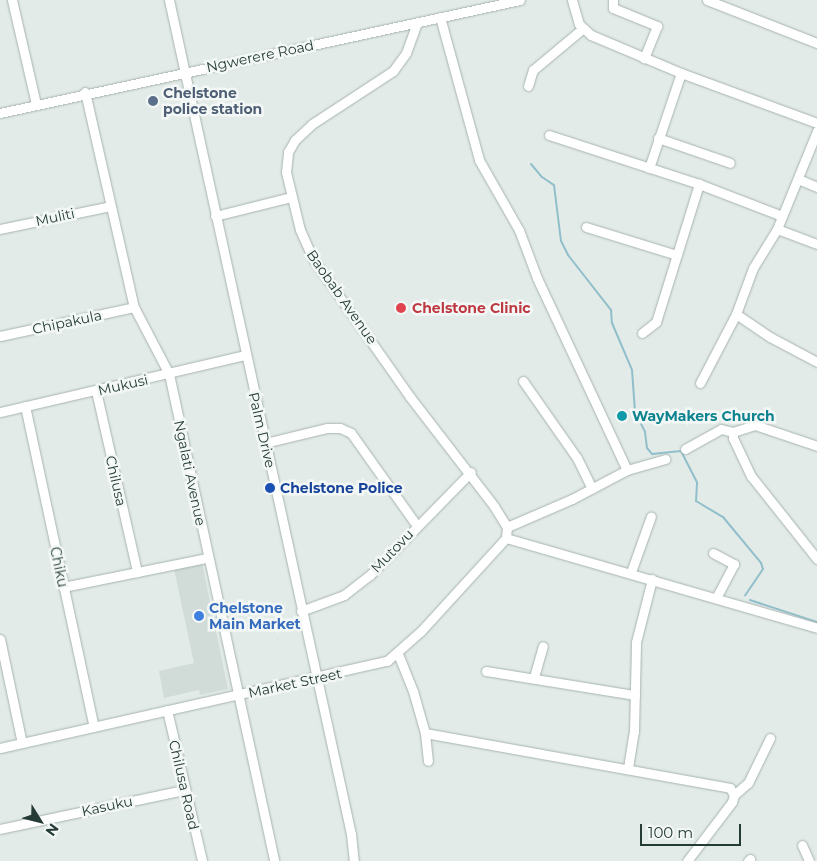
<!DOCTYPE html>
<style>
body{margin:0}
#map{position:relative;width:817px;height:861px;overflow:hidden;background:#e3ebe8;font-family:Montserrat,sans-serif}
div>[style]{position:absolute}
.built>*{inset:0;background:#d1dbd7}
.stream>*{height:2px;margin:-1px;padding:0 1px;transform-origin:1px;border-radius:1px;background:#90bfcb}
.roads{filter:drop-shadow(0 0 1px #a6b3af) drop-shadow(0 0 1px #a6b3af)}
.minor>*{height:9px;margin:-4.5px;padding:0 4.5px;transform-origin:4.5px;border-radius:4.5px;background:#fff}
.dots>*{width:14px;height:14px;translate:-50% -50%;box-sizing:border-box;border:2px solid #f3f8f6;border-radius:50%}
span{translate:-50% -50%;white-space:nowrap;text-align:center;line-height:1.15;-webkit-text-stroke:5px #f3f8f6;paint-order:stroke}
.street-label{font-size:14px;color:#243b36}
.service-label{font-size:14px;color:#4e5e75;font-weight:700}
.left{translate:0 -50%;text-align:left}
.health-label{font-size:14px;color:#be3a42;font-weight:700}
.culture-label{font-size:14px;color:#0d838f;font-weight:700}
.transit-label{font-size:14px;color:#164399;font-weight:700}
.shop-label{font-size:14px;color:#366cbe;font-weight:700}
.north{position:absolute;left:15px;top:796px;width:50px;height:50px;-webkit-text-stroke:4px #f3f8f6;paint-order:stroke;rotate:126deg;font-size:14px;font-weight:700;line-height:20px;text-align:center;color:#243b36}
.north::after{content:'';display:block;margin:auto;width:18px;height:22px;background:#243b36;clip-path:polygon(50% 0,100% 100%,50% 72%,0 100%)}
.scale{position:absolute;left:640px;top:824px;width:101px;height:22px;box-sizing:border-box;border:2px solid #243b36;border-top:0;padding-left:6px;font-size:15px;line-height:18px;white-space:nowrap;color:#243b36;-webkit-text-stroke:4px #f3f8f6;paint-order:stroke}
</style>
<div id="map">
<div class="built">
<div style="clip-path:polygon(202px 563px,228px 689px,200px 695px,199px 690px,164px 698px,159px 671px,194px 663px,174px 569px)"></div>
</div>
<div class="stream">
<div style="left:531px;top:164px;width:17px;rotate:50deg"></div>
<div style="left:542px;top:177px;width:14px;rotate:34deg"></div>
<div style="left:554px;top:185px;width:56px;rotate:82.9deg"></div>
<div style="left:561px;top:241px;width:16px;rotate:63deg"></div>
<div style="left:568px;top:255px;width:70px;rotate:52deg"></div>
<div style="left:611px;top:310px;width:13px;rotate:86deg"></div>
<div style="left:612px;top:323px;width:51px;rotate:66.9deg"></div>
<div style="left:632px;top:370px;width:42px;rotate:85.9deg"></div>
<div style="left:635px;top:412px;width:22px;rotate:63deg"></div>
<div style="left:645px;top:432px;width:16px;rotate:83deg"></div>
<div style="left:647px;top:448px;width:8px;rotate:50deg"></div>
<div style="left:652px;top:454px;width:29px;rotate:-6deg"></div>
<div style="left:681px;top:451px;width:36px;rotate:63deg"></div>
<div style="left:697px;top:483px;width:18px;rotate:93deg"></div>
<div style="left:696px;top:501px;width:31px;rotate:31deg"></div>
<div style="left:723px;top:517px;width:60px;rotate:50.4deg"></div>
<div style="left:761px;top:563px;width:6px;rotate:72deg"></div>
<div style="left:763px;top:569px;width:32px;rotate:124deg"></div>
<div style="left:750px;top:600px;width:71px;rotate:18.2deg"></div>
</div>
<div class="roads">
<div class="minor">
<div style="left:12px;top:0;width:107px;rotate:77deg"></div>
<div style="left:169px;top:0;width:854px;rotate:77.69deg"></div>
<div style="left:351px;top:834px;width:27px;rotate:84deg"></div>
<div style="left:572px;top:0;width:25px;rotate:74deg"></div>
<div style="left:579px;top:24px;width:16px;rotate:43deg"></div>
<div style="left:591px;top:35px;width:98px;rotate:22.9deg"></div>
<div style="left:681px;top:73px;width:145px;rotate:20.2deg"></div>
<div style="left:613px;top:0;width:8px;rotate:90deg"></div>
<div style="left:613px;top:8px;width:48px;rotate:22.2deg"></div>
<div style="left:657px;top:26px;width:35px;rotate:112deg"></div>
<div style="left:707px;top:0;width:118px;rotate:21.4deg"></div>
<div style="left:440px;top:17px;width:148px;rotate:74.7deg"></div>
<div style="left:479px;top:160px;width:81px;rotate:60.3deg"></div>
<div style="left:519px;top:230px;width:51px;rotate:69.4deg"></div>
<div style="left:537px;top:278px;width:212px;rotate:64.9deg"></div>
<div style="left:528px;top:86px;width:17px;rotate:-73deg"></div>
<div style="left:533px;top:70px;width:64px;rotate:-39.9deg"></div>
<div style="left:85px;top:92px;width:221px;rotate:77.2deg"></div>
<div style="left:134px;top:307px;width:76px;rotate:62.4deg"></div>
<div style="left:169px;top:374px;width:498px;rotate:77.8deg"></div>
<div style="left:0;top:113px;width:532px;rotate:-12.26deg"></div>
<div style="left:817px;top:131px;width:106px;rotate:112.2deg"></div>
<div style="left:777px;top:229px;width:43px;rotate:20.6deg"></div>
<div style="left:549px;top:135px;width:158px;rotate:18.1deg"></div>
<div style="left:699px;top:184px;width:89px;rotate:21.1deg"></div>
<div style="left:658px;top:138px;width:76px;rotate:19.1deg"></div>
<div style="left:649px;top:168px;width:100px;rotate:-71.4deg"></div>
<div style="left:798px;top:179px;width:21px;rotate:23deg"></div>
<div style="left:215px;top:216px;width:78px;rotate:-14deg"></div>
<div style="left:586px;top:227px;width:95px;rotate:17.1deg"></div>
<div style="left:0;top:229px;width:113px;rotate:-11.7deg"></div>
<div style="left:736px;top:314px;width:41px;rotate:34.1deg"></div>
<div style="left:770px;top:337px;width:53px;rotate:28deg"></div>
<div style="left:642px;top:333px;width:18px;rotate:-38deg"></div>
<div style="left:656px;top:322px;width:145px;rotate:-72.7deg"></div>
<div style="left:0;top:336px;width:137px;rotate:-12.2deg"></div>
<div style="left:523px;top:381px;width:94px;rotate:55deg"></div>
<div style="left:577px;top:458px;width:34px;rotate:64deg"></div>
<div style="left:700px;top:383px;width:78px;rotate:-62.4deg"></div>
<div style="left:736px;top:314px;width:49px;rotate:-69.7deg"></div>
<div style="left:753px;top:268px;width:46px;rotate:-58.4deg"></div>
<div style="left:96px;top:391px;width:186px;rotate:77.2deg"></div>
<div style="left:25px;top:406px;width:328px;rotate:77.9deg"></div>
<div style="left:0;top:412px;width:252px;rotate:-13.1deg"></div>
<div style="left:733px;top:432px;width:6px;rotate:90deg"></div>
<div style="left:733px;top:438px;width:42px;rotate:64.7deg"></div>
<div style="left:751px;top:476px;width:106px;rotate:51.5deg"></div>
<div style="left:265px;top:443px;width:64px;rotate:-13.6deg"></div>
<div style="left:327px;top:428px;width:13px"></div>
<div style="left:340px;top:428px;width:12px;rotate:24deg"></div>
<div style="left:351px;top:433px;width:114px;rotate:54.6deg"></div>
<div style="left:685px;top:449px;width:41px;rotate:-29.1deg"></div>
<div style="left:721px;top:429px;width:12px;rotate:14deg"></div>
<div style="left:733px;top:432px;width:23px;rotate:-18deg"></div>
<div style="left:755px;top:425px;width:65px;rotate:18.7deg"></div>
<div style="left:507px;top:527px;width:71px;rotate:-23.3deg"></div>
<div style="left:572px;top:499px;width:62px;rotate:-27.8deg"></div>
<div style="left:627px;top:470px;width:40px;rotate:-16deg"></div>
<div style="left:506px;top:538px;width:324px;rotate:16.1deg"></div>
<div style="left:713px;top:553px;width:24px;rotate:28deg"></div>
<div style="left:734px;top:564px;width:38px;rotate:118deg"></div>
<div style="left:631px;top:572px;width:59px;rotate:-70.3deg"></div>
<div style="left:63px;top:587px;width:147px;rotate:-11.4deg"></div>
<div style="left:301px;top:611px;width:46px;rotate:-20.4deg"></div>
<div style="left:344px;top:595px;width:33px;rotate:-38deg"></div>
<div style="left:370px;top:575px;width:144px;rotate:-45.6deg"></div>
<div style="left:0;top:639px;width:106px;rotate:78.1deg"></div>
<div style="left:398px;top:654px;width:40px;rotate:68deg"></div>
<div style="left:413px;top:691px;width:44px;rotate:74.1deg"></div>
<div style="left:425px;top:733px;width:310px;rotate:10.2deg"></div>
<div style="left:730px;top:788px;width:8px;rotate:60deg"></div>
<div style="left:734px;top:795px;width:7px;rotate:106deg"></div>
<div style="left:732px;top:802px;width:74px;rotate:127.3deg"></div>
<div style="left:486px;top:671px;width:151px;rotate:9.2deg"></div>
<div style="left:534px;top:677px;width:32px;rotate:-74deg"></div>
<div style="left:167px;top:710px;width:155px;rotate:76.9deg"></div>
<div style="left:425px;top:733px;width:28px;rotate:84deg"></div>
<div style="left:0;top:748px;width:397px;rotate:-12.7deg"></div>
<div style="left:387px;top:661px;width:45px;rotate:-41.4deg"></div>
<div style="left:421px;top:631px;width:126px;rotate:-47.6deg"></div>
<div style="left:506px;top:538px;width:11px;rotate:-85deg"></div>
<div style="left:507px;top:527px;width:25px;rotate:-122deg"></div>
<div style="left:494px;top:506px;width:138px;rotate:-127.6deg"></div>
<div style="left:410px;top:397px;width:169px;rotate:-125.1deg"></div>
<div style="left:313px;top:259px;width:32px;rotate:-114deg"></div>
<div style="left:300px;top:230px;width:60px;rotate:-103.6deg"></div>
<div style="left:286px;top:172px;width:20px;rotate:-84deg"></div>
<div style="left:288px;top:152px;width:14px;rotate:-60deg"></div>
<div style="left:295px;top:140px;width:23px;rotate:-43deg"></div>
<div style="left:312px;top:124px;width:97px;rotate:-33.2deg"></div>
<div style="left:393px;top:71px;width:22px;rotate:-54deg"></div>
<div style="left:406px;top:53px;width:33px;rotate:-70deg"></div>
<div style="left:628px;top:768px;width:36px;rotate:-81deg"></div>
<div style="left:634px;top:732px;width:90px;rotate:-88.7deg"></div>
<div style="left:636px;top:642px;width:65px;rotate:-75.7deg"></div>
<div style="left:734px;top:795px;width:18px;rotate:-41deg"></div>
<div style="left:748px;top:783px;width:50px;rotate:-63.9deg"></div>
<div style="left:0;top:829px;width:188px;rotate:-12deg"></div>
<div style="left:802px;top:845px;width:17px;rotate:66deg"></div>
<div style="left:748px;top:861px;width:3px;rotate:-45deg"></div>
</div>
</div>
<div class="dots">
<div style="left:153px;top:101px;background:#5c6f8a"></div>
<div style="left:401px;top:308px;background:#e0444e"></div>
<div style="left:622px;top:416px;background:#0f9aa8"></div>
<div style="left:270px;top:488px;background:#1a4fb4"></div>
<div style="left:199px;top:616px;background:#3f7fe0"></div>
</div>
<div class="street-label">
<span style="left:260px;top:56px;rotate:-12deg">Ngwerere Road</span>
<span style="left:55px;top:217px;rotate:-12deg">Muliti</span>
<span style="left:342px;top:297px;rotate:55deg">Baobab Avenue</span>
<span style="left:67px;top:322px;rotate:-12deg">Chipakula</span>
<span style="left:123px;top:385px;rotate:-13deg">Mukusi</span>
<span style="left:262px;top:430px;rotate:77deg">Palm Drive</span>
<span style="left:190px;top:473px;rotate:78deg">Ngalati Avenue</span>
<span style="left:116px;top:481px;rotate:77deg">Chilusa</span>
<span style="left:392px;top:551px;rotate:-46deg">Mutovu</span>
<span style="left:59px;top:567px;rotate:78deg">Chiku</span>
<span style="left:295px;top:683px;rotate:-12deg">Market Street</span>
<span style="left:184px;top:785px;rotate:77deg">Chilusa Road</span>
<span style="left:107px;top:806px;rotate:-12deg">Kasuku</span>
</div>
<div class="service-label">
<span class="left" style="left:163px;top:101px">Chelstone<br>police station</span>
</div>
<div class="health-label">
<span class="left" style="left:412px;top:308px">Chelstone Clinic</span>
</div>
<div class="culture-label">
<span class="left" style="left:632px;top:416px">WayMakers Church</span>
</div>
<div class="transit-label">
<span class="left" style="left:280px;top:488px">Chelstone Police</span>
</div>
<div class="shop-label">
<span class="left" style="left:209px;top:616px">Chelstone<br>Main Market</span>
</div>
<div class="north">N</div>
<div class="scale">100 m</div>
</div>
